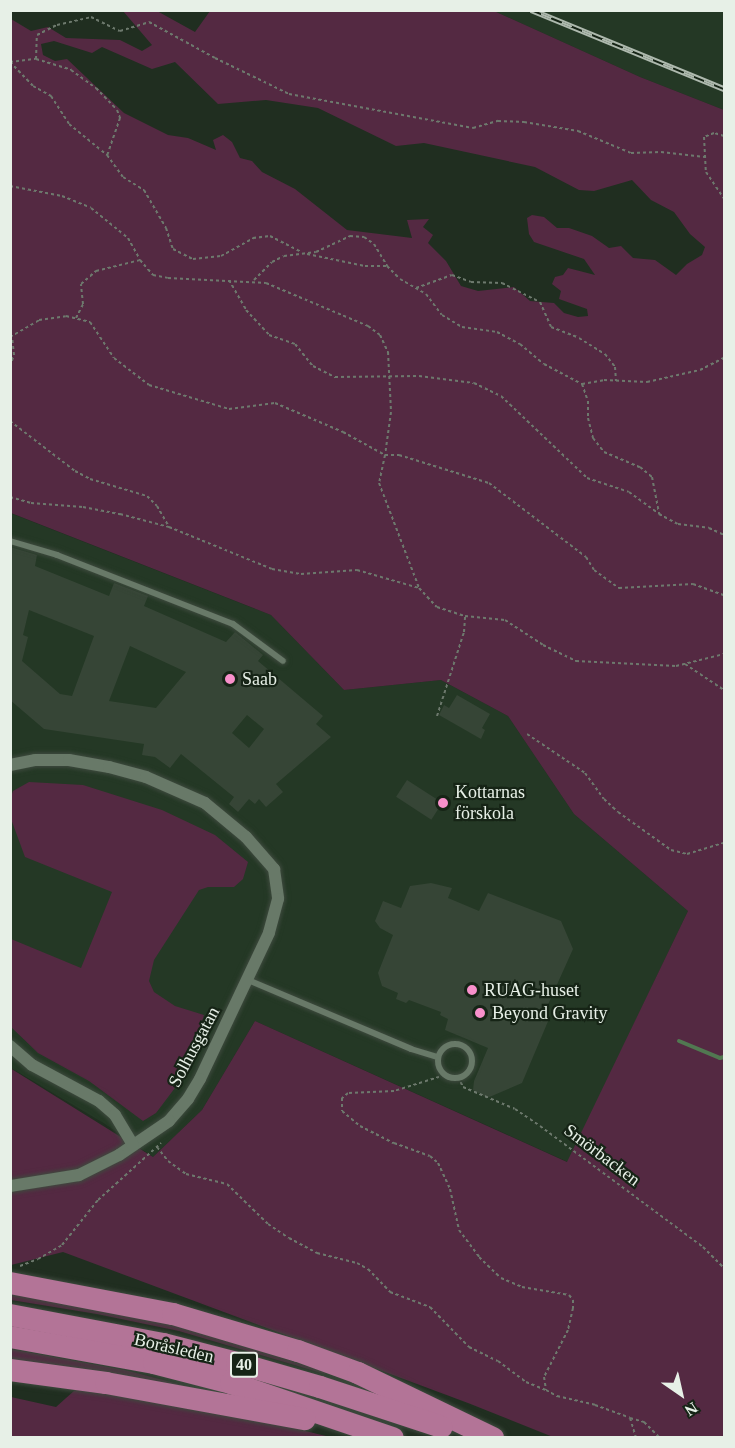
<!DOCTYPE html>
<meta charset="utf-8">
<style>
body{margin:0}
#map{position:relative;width:735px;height:1448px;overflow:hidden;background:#202e20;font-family:Georgia,serif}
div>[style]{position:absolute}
.built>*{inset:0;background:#243825}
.green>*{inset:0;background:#542942}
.stream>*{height:4px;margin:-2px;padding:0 2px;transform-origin:2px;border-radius:2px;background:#517851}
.building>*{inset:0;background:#364536;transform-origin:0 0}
.path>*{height:2px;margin-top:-1px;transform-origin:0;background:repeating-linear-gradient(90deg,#6d796d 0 3px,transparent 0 6px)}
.roads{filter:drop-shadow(0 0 2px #3e4a3e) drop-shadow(0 0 2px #3e4a3e)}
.service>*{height:6px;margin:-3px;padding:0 3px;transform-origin:3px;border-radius:3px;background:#687968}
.service>.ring{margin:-3px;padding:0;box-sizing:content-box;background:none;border:6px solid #687968;border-radius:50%}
.minor>*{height:12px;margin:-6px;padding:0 6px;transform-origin:6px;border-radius:6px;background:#687968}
.motorway>*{height:22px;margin:-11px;padding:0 11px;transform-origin:11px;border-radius:11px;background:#b37497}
.rail>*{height:6px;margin-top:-3px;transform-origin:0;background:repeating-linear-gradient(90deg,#162416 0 11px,#aeb9ae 0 22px);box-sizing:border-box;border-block:2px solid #aeb9ae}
.dots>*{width:16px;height:16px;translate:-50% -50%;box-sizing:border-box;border:3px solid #162416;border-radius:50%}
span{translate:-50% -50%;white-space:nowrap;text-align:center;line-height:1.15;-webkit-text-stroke:4.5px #162416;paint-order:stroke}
.shield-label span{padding:2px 4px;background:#162416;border:2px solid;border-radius:4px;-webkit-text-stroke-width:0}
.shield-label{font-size:16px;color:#e7f0e7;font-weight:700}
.poi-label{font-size:18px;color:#e7f0e7}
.left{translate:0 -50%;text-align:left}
.street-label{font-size:18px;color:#e7f0e7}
.frame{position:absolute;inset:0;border:12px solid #e7f0e7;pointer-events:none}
.north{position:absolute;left:651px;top:1364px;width:60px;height:60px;-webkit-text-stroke:4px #162416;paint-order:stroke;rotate:146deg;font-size:16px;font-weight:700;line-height:24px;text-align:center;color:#e7f0e7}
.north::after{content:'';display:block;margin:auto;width:21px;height:27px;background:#e7f0e7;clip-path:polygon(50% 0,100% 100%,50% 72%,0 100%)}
</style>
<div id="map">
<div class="built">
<div style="clip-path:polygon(494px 11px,724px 11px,724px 110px,640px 77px)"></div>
<div style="clip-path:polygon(10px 513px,271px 615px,344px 690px,441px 680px,508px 716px,574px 814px,688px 911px,568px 1162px,255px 1021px,202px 1110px,153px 1157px,105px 1124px,11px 1068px)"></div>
</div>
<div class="green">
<div style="clip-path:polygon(evenodd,123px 11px,157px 11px,195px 32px,210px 11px,494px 11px,640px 77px,724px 110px,724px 1437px,553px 1437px,468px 1403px,63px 1252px,11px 1265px,10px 1068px,153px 1157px,202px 1110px,255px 1021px,567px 1162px,688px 911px,574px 814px,508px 716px,441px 680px,344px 690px,271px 615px,11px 513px,11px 19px,31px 31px,48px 27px,66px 38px,120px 40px,142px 51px,152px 45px,123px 11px,54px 41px,92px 53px,102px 47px,152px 69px,175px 62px,218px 104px,266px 100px,318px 108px,396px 146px,424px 143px,535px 167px,579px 190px,594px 191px,632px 180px,651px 200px,674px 212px,690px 234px,705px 247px,702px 255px,687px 264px,676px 275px,655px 260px,633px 258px,621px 246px,609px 248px,592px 236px,569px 228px,557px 228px,544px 217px,532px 215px,527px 218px,529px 234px,534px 242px,584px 259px,595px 275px,568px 268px,563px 275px,555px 277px,552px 284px,561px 291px,559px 299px,587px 309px,588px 316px,578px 317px,564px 313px,554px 303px,530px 301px,514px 287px,478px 291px,461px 286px,446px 261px,428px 243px,433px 235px,423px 227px,429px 219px,407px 220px,412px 238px,347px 230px,295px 189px,262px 172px,252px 161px,240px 158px,232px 142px,223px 135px,213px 140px,216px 150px,188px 138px,168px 135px,124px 113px,67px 59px,55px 61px,43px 55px,41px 44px,54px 41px)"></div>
<div style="clip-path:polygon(29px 782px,83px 785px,162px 810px,215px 835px,248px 862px,243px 879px,234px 887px,208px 887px,199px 890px,154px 960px,149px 981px,154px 992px,175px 1006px,204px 1015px,184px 1076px,156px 1113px,143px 1121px,89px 1081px,38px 1053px,11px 1027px,11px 939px,81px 968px,112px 892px,25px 857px,11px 819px,10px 799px,13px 791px)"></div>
<div style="clip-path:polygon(11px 1292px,188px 1328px,326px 1372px,325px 1374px,179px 1331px,97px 1314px,11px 1300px)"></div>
<div style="clip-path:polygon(11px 1349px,125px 1370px,201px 1390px,11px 1362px)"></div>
<div style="clip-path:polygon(75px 1390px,215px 1409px,330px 1437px,11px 1438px,11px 1397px,56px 1407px)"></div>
</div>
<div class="stream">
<div style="left:679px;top:1041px;width:44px;rotate:22.5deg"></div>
<div style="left:720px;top:1058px;width:4px;rotate:-14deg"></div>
</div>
<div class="building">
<div style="clip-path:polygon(evenodd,10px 547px,37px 555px,35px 566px,109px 596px,114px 583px,148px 596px,144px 606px,226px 642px,235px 632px,263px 655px,258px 661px,323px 716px,316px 724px,331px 737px,276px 784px,283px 792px,266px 807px,259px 799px,255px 804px,249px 799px,238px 812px,229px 804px,234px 797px,181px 754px,170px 768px,155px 757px,142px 755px,144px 744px,44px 729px,10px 700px,10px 547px,29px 610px,94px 636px,72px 696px,60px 694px,22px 661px,28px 637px,23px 635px,29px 610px,10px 547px,130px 646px,186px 672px,156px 708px,109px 701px,130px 646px,10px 547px,247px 715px,264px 729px,249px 748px,232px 733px,247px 715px)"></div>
<div style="clip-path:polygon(457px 695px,490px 714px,482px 728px,485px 730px,481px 739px,439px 715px,444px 705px,449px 708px)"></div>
<div style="left:407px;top:780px;width:42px;height:20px;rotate:33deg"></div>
<div style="clip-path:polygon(431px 883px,452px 888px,448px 898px,479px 911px,488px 893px,561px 921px,573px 949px,546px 1009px,549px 1019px,522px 1083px,487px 1098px,473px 1090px,474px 1081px,488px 1048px,445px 1030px,448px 1019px,440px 1015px,441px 1012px,409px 1000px,406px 1003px,396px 999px,398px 993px,382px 986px,378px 973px,393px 935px,380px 928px,375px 921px,383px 901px,401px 908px,410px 886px)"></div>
</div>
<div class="path">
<div style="left:36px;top:59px;width:24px;rotate:-88deg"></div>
<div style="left:37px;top:35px;width:22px;rotate:-27deg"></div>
<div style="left:57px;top:25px;width:35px;rotate:-13deg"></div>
<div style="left:91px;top:17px;width:32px;rotate:26deg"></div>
<div style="left:120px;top:31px;width:30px;rotate:-17deg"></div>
<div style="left:149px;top:22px;width:75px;rotate:28.6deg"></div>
<div style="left:215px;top:58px;width:82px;rotate:25.9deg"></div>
<div style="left:289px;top:94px;width:187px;rotate:10.5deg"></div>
<div style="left:473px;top:128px;width:26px;rotate:-16deg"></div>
<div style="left:498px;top:121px;width:26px;rotate:2deg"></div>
<div style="left:524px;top:122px;width:55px;rotate:9.5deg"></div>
<div style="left:578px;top:131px;width:57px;rotate:22.5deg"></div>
<div style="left:631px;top:153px;width:30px;rotate:-2deg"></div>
<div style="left:661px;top:152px;width:44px;rotate:6.5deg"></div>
<div style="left:10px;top:62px;width:33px;rotate:46deg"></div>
<div style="left:33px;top:86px;width:21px;rotate:29deg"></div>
<div style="left:51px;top:96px;width:33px;rotate:57deg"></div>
<div style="left:69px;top:124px;width:49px;rotate:39.2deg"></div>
<div style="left:107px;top:155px;width:27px;rotate:54deg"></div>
<div style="left:123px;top:177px;width:25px;rotate:32deg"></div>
<div style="left:144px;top:190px;width:44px;rotate:59.9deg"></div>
<div style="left:166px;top:228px;width:22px;rotate:72deg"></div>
<div style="left:173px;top:249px;width:22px;rotate:27deg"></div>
<div style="left:193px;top:259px;width:28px;rotate:-6deg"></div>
<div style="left:221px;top:256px;width:37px;rotate:-29deg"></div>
<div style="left:253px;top:238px;width:17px;rotate:-7deg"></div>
<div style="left:270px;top:236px;width:36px;rotate:27deg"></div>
<div style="left:10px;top:62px;width:26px;rotate:-7deg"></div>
<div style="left:36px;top:59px;width:37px;rotate:17deg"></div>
<div style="left:71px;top:70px;width:31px;rotate:36deg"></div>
<div style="left:96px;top:88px;width:30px;rotate:46deg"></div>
<div style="left:117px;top:110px;width:9px;rotate:69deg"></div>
<div style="left:120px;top:118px;width:39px;rotate:109deg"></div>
<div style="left:724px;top:136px;width:10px;rotate:-163deg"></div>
<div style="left:714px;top:133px;width:11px;rotate:158deg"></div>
<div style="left:704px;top:137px;width:35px;rotate:87deg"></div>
<div style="left:706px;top:172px;width:32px;rotate:56deg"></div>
<div style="left:10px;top:186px;width:53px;rotate:10.9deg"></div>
<div style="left:62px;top:196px;width:31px;rotate:22deg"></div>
<div style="left:91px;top:208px;width:48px;rotate:39deg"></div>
<div style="left:128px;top:238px;width:25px;rotate:61deg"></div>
<div style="left:140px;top:260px;width:20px;rotate:49deg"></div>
<div style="left:153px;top:275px;width:15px;rotate:11deg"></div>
<div style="left:168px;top:278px;width:98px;rotate:2.9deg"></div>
<div style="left:266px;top:283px;width:111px;rotate:22.9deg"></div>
<div style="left:368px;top:326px;width:15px;rotate:37deg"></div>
<div style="left:380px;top:335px;width:19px;rotate:65deg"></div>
<div style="left:388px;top:352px;width:60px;rotate:87.1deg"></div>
<div style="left:391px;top:412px;width:43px;rotate:97.9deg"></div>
<div style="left:385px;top:455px;width:14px"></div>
<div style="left:399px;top:455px;width:94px;rotate:17.3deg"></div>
<div style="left:489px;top:483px;width:122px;rotate:37.3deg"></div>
<div style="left:586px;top:557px;width:15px;rotate:58deg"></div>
<div style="left:594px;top:570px;width:31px;rotate:36deg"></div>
<div style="left:619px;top:588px;width:74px;rotate:-3.1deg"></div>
<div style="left:693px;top:584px;width:33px;rotate:20deg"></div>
<div style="left:307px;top:254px;width:59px;rotate:11.7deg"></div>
<div style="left:365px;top:266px;width:22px"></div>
<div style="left:229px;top:280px;width:34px;rotate:60deg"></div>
<div style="left:246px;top:310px;width:34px;rotate:47deg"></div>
<div style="left:269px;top:335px;width:28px;rotate:19deg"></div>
<div style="left:295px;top:344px;width:28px;rotate:51deg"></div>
<div style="left:313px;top:366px;width:25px;rotate:27deg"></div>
<div style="left:335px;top:377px;width:84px;rotate:-0.7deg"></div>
<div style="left:419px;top:376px;width:55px;rotate:7.3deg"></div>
<div style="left:474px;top:383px;width:30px;rotate:26deg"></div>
<div style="left:501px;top:396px;width:119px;rotate:43.6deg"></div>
<div style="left:587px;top:478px;width:44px;rotate:18.4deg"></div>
<div style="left:629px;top:492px;width:37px;rotate:36deg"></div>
<div style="left:254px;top:280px;width:25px;rotate:-45deg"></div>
<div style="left:272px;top:262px;width:13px;rotate:-27deg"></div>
<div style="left:284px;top:256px;width:32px;rotate:-7deg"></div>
<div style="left:316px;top:252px;width:38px;rotate:-25deg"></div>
<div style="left:350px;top:236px;width:14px;rotate:4deg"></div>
<div style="left:364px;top:237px;width:12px;rotate:35deg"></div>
<div style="left:374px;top:244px;width:26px;rotate:59deg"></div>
<div style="left:387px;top:266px;width:18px;rotate:45deg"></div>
<div style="left:400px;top:279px;width:30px;rotate:30deg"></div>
<div style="left:426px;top:294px;width:26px;rotate:53deg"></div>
<div style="left:442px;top:315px;width:23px;rotate:31deg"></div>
<div style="left:462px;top:327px;width:35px;rotate:8deg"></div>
<div style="left:497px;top:332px;width:26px;rotate:28deg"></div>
<div style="left:520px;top:344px;width:31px;rotate:40deg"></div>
<div style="left:544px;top:364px;width:43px;rotate:27.8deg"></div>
<div style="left:582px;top:384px;width:18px;rotate:71deg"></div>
<div style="left:588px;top:401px;width:17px;rotate:90deg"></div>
<div style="left:588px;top:418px;width:21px;rotate:76deg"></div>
<div style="left:593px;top:438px;width:18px;rotate:52deg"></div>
<div style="left:604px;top:452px;width:39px;rotate:23deg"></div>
<div style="left:640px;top:467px;width:16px;rotate:40deg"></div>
<div style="left:652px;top:477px;width:38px;rotate:79deg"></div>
<div style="left:659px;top:514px;width:21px;rotate:28deg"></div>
<div style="left:678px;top:524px;width:31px;rotate:7deg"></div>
<div style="left:709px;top:528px;width:17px;rotate:25deg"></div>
<div style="left:416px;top:288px;width:38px;rotate:-20deg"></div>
<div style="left:452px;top:275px;width:20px;rotate:20deg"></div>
<div style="left:471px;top:282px;width:31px;rotate:2deg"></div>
<div style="left:502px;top:283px;width:42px;rotate:26.6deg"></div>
<div style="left:540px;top:302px;width:27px;rotate:66deg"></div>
<div style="left:551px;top:327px;width:30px;rotate:21deg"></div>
<div style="left:579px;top:338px;width:31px;rotate:32deg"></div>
<div style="left:605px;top:354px;width:16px;rotate:52deg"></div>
<div style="left:615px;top:367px;width:14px;rotate:86deg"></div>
<div style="left:76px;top:318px;width:16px;rotate:-63deg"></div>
<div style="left:83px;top:304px;width:20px;rotate:-96deg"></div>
<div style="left:81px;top:284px;width:20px;rotate:-41deg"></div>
<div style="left:96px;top:271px;width:45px;rotate:-14deg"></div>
<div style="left:10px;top:337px;width:34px;rotate:-30deg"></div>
<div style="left:39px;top:320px;width:27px;rotate:-8deg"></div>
<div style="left:66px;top:316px;width:25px;rotate:14deg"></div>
<div style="left:90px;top:322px;width:43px;rotate:56.3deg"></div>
<div style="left:114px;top:358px;width:44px;rotate:37.6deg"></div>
<div style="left:149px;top:385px;width:84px;rotate:16.7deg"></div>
<div style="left:229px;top:409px;width:46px;rotate:-7.4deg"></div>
<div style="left:275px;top:403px;width:74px;rotate:23.1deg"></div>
<div style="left:343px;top:432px;width:48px;rotate:28.7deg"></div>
<div style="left:385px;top:455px;width:29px;rotate:102deg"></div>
<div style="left:379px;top:483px;width:112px;rotate:69.1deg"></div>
<div style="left:419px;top:588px;width:26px;rotate:47deg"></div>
<div style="left:437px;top:607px;width:29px;rotate:18deg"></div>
<div style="left:465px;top:616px;width:40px;rotate:5.7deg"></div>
<div style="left:505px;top:620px;width:45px;rotate:33.3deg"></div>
<div style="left:543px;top:645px;width:37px;rotate:26deg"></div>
<div style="left:576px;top:661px;width:100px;rotate:2.9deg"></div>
<div style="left:676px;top:666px;width:49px;rotate:-14deg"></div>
<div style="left:10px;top:366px;width:12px;rotate:-70deg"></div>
<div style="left:14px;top:355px;width:18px;rotate:-96deg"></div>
<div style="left:582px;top:384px;width:22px;rotate:-10deg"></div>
<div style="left:604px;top:380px;width:43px;rotate:2.7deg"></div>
<div style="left:647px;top:382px;width:54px;rotate:-12.8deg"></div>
<div style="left:700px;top:370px;width:27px;rotate:-27deg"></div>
<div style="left:10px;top:421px;width:82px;rotate:37.6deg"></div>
<div style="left:75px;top:471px;width:17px;rotate:28deg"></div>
<div style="left:90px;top:479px;width:59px;rotate:16.6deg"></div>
<div style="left:147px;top:496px;width:14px;rotate:45deg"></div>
<div style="left:157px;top:506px;width:24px;rotate:60deg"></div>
<div style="left:10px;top:497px;width:22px;rotate:16deg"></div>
<div style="left:31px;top:503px;width:52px;rotate:4.4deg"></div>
<div style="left:83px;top:507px;width:38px;rotate:11deg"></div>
<div style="left:120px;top:514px;width:51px;rotate:14.9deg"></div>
<div style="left:169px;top:527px;width:111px;rotate:22.2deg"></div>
<div style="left:272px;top:569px;width:29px;rotate:10deg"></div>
<div style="left:301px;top:574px;width:56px;rotate:-4.1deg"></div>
<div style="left:357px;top:570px;width:65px;rotate:16.2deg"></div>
<div style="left:685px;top:664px;width:47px;rotate:33.7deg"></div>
<div style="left:437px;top:716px;width:88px;rotate:-72.2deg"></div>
<div style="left:464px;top:632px;width:16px;rotate:-86deg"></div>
<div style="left:527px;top:734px;width:70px;rotate:33.9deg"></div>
<div style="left:585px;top:773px;width:32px;rotate:54deg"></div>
<div style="left:604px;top:799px;width:19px;rotate:43deg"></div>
<div style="left:618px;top:812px;width:65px;rotate:35.6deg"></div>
<div style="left:671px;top:850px;width:16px;rotate:14deg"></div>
<div style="left:687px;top:854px;width:39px;rotate:-17deg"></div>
<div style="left:445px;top:1075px;width:53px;rotate:162.6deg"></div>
<div style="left:394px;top:1091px;width:46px;rotate:177.5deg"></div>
<div style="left:348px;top:1093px;width:8px;rotate:140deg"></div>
<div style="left:342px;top:1098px;width:13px;rotate:90deg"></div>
<div style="left:342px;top:1111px;width:23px;rotate:40deg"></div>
<div style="left:360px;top:1126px;width:38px;rotate:27deg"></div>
<div style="left:394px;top:1143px;width:38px;rotate:20deg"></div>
<div style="left:430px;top:1156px;width:11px;rotate:41deg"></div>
<div style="left:438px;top:1163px;width:29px;rotate:65deg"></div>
<div style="left:450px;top:1189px;width:42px;rotate:77.6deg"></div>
<div style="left:459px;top:1230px;width:34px;rotate:53deg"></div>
<div style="left:479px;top:1257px;width:30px;rotate:44deg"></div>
<div style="left:501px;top:1278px;width:23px;rotate:23deg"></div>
<div style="left:522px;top:1287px;width:48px;rotate:9.7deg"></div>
<div style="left:569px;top:1295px;width:6px;rotate:51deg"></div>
<div style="left:573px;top:1300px;width:8px;rotate:90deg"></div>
<div style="left:573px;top:1308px;width:23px;rotate:103deg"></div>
<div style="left:568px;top:1330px;width:53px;rotate:117.1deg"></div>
<div style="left:544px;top:1377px;width:13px;rotate:81deg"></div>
<div style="left:546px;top:1390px;width:13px;rotate:29deg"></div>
<div style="left:557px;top:1396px;width:39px;rotate:13deg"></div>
<div style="left:595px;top:1405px;width:37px;rotate:20deg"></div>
<div style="left:630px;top:1418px;width:21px;rotate:73deg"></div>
<div style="left:458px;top:1077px;width:11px;rotate:63deg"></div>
<div style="left:463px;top:1087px;width:56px;rotate:22.9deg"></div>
<div style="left:515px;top:1109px;width:30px;rotate:34deg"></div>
<div style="left:540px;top:1126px;width:203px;rotate:36.6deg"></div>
<div style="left:703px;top:1247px;width:30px;rotate:45deg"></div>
<div style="left:157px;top:1147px;width:18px;rotate:52deg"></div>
<div style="left:168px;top:1161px;width:22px;rotate:36deg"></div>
<div style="left:186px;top:1174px;width:42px;rotate:13.7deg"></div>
<div style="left:227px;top:1184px;width:57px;rotate:44.3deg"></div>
<div style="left:268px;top:1224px;width:25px;rotate:34deg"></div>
<div style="left:289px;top:1238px;width:32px;rotate:28deg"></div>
<div style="left:317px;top:1253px;width:41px;rotate:14deg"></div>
<div style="left:357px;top:1263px;width:13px;rotate:29deg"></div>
<div style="left:368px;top:1269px;width:32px;rotate:46deg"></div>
<div style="left:390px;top:1292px;width:43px;rotate:20.6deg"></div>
<div style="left:430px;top:1307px;width:56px;rotate:45.7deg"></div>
<div style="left:469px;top:1347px;width:32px;rotate:26deg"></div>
<div style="left:498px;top:1361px;width:35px;rotate:37deg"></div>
<div style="left:526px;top:1382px;width:22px;rotate:22deg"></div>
<div style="left:20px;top:1266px;width:19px;rotate:-21deg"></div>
<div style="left:38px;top:1259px;width:28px;rotate:-30deg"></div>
<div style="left:62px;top:1245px;width:58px;rotate:-51.3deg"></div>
<div style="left:98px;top:1200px;width:85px;rotate:-42.1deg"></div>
<div style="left:630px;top:1418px;width:15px;rotate:16deg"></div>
<div style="left:644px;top:1422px;width:23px;rotate:45deg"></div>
</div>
<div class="roads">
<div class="service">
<div style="left:10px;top:541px;width:49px;rotate:16.6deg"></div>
<div style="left:57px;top:555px;width:189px;rotate:21.4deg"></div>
<div style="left:233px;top:624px;width:62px;rotate:36.5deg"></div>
<div style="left:248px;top:980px;width:177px;rotate:22.9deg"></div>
<div style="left:411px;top:1049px;width:28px;rotate:17deg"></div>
<div class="ring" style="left:438px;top:1044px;width:28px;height:28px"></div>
</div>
<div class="minor">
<div style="left:10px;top:765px;width:25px;rotate:-11deg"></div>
<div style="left:35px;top:760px;width:34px"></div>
<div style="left:69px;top:760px;width:41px;rotate:9.9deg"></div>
<div style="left:109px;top:767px;width:38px;rotate:15deg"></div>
<div style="left:146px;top:777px;width:64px;rotate:23.8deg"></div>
<div style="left:205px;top:803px;width:53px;rotate:39.7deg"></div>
<div style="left:246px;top:837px;width:43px;rotate:48.8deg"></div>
<div style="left:274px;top:869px;width:30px;rotate:82deg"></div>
<div style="left:278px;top:899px;width:35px;rotate:105deg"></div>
<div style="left:269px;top:933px;width:161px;rotate:115.3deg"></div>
<div style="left:200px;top:1079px;width:23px;rotate:121deg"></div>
<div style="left:188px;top:1099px;width:29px;rotate:131deg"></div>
<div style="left:169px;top:1121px;width:60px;rotate:145.8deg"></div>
<div style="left:119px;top:1155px;width:45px;rotate:153.4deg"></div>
<div style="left:79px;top:1175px;width:70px;rotate:170.9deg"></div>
<div style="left:10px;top:1046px;width:29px;rotate:41deg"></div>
<div style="left:32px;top:1065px;width:76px;rotate:28.2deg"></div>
<div style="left:99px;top:1101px;width:21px;rotate:41deg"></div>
<div style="left:115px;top:1115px;width:35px;rotate:59deg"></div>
</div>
<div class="motorway">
<div style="left:10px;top:1283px;width:166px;rotate:10.8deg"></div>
<div style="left:173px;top:1314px;width:130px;rotate:16.5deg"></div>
<div style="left:298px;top:1351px;width:64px;rotate:20.1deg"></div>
<div style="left:358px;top:1373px;width:150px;rotate:25.7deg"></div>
<div style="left:10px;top:1315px;width:156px;rotate:10.7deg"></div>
<div style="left:163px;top:1344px;width:76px;rotate:14.4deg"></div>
<div style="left:237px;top:1363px;width:86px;rotate:16.1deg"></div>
<div style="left:320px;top:1387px;width:128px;rotate:18.2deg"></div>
<div style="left:10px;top:1337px;width:146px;rotate:10.2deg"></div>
<div style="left:154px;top:1363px;width:80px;rotate:14.6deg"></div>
<div style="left:231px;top:1383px;width:171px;rotate:18.8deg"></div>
<div style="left:10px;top:1370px;width:97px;rotate:7.7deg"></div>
<div style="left:106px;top:1383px;width:202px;rotate:10.3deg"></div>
</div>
</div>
<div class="rail">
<div style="left:531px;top:10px;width:209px;rotate:22.3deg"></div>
</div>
<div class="dots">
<div style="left:230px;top:679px;background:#f890cb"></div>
<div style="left:443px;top:803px;background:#f890cb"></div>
<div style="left:472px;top:990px;background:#f890cb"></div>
<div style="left:480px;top:1013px;background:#f890cb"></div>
</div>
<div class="shield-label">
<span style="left:244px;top:1365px">40</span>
</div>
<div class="poi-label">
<span class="left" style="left:242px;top:679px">Saab</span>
<span class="left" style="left:455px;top:803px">Kottarnas<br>förskola</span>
<span class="left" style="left:484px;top:990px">RUAG-huset</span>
<span class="left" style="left:492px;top:1013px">Beyond Gravity</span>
</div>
<div class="street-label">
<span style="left:194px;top:1047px;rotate:-62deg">Solhusgatan</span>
<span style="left:602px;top:1155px;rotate:37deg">Smörbacken</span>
<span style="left:174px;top:1348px;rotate:13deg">Boråsleden</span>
</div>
<div class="frame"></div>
<div class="north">N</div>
</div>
